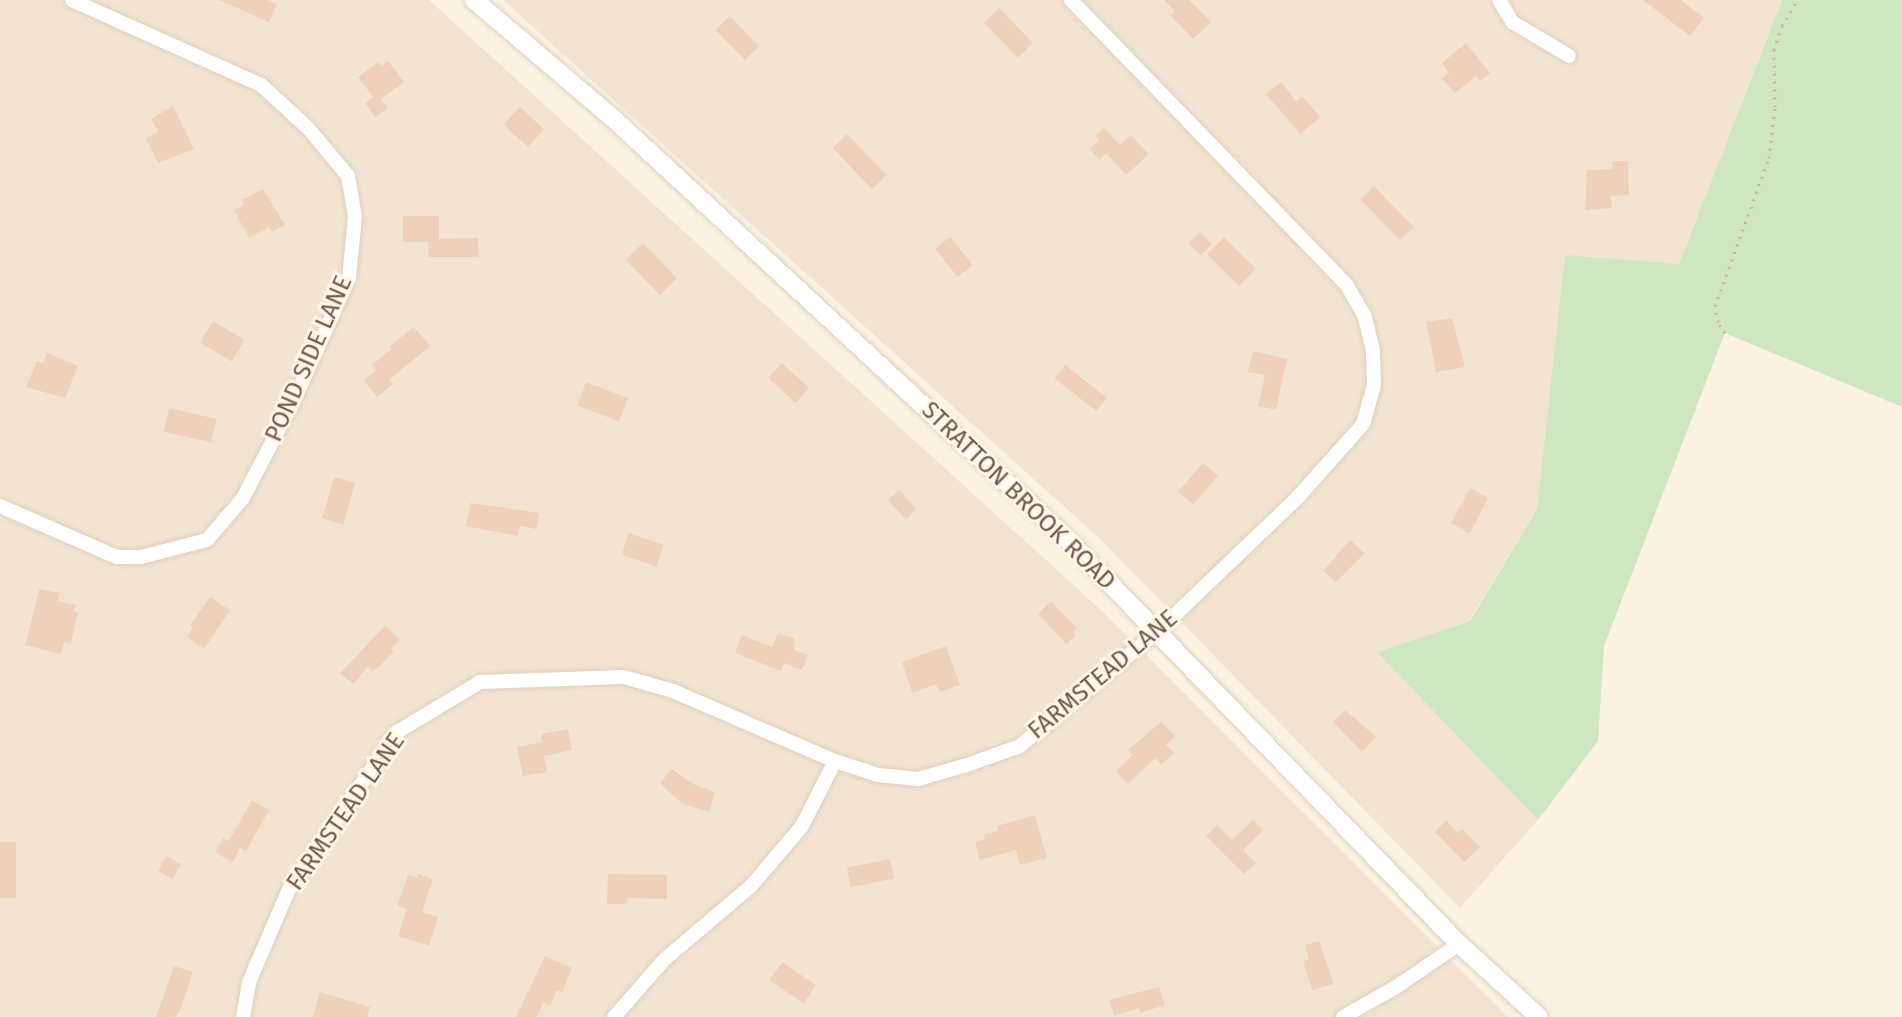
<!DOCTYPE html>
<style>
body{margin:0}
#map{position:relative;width:1902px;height:1017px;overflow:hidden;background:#fbf2e1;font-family:"Fira Sans",sans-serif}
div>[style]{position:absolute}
.residential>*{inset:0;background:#f2e4d0}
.green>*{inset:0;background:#cfe7c1}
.building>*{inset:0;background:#efd1ba;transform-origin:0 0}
.path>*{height:3px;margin-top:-1.5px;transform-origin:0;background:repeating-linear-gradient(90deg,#d3b49e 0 2px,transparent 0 8px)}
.roads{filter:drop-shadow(0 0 2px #decebe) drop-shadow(0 0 2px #decebe)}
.minor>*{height:14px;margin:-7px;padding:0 7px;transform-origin:7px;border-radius:7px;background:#fff}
.tertiary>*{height:18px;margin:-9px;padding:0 9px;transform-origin:9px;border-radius:9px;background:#fff}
span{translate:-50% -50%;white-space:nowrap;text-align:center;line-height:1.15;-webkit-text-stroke:6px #fef6e7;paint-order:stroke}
.street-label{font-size:24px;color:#70594a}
</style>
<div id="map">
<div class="residential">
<div style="clip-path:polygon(0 0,429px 0,1101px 610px,1508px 1017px,0 1017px)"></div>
<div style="clip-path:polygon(503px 0,1782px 0,1679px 264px,1565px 256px,1537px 509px,1469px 621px,1378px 652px,1538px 820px,1460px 908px,1100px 539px)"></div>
</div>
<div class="green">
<div style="clip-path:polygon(1782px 0,1902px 0,1902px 407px,1725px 333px,1604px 646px,1598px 741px,1538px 820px,1377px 652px,1470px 621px,1537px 509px,1565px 255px,1679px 264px)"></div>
</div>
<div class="building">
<div style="clip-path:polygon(219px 0,268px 0,277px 4px,269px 22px)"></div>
<div style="clip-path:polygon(1164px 0,1189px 0,1211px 22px,1193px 39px,1170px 15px,1175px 11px)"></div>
<div style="clip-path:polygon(1643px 0,1681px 0,1704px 18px,1690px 36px)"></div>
<div style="left:999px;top:8px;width:49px;height:21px;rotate:46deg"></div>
<div style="left:730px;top:16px;width:42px;height:20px;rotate:46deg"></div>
<div style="clip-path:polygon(1466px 43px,1490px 73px,1480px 81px,1476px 76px,1455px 93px,1442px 78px,1449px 73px,1442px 63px)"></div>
<div style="clip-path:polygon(388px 61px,404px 82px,381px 99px,388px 108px,375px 117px,365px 103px,373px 97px,358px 77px,378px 62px,381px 66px)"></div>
<div style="clip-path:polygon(1281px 82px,1296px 101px,1302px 96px,1320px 117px,1300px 134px,1266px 94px)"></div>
<div style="clip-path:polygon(173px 106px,194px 149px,158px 163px,146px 138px,158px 132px,151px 119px)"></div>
<div style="left:520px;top:107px;width:33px;height:24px;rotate:43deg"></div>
<div style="clip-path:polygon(1104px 128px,1120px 145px,1131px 135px,1149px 154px,1126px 175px,1106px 153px,1099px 160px,1090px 149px,1099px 140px,1095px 136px)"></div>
<div style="left:847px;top:134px;width:57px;height:20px;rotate:46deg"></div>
<div style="clip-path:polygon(1612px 161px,1628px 161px,1629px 195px,1611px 196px,1612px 208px,1585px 210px,1587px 170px,1613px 169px)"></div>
<div style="left:1374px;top:186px;width:57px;height:19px;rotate:46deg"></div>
<div style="clip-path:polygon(263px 189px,285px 225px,272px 232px,269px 227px,249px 238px,234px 210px,245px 204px,242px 200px)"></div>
<div style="clip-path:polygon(403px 216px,439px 216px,439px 239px,478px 238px,479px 257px,429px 257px,428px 242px,403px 242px)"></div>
<div style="left:1200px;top:232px;width:17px;height:16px;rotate:45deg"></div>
<div style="left:950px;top:237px;width:36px;height:19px;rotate:51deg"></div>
<div style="left:1224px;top:237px;width:45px;height:24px;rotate:45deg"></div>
<div style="left:643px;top:243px;width:49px;height:24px;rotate:46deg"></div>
<div style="clip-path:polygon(1452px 318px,1465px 367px,1436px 372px,1426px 322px)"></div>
<div style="left:213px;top:321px;width:37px;height:25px;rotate:31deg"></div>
<div style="clip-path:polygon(414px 327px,430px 346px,389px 380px,393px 384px,377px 397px,364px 381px,376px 370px,372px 365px,392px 349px,390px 346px)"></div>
<div style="clip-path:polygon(1253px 351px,1287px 359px,1276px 410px,1258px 406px,1265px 375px,1248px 372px)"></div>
<div style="clip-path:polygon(47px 353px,78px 366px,65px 398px,26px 387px,37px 361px,43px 363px)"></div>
<div style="left:782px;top:363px;width:37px;height:20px;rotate:43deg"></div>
<div style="left:1065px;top:365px;width:53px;height:17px;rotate:38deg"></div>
<div style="left:586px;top:382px;width:45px;height:25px;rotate:21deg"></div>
<div style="left:169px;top:408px;width:49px;height:24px;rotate:13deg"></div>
<div style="left:1203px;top:463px;width:20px;height:38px;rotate:41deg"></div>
<div style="left:334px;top:477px;width:22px;height:43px;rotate:16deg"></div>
<div style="left:1470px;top:488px;width:21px;height:40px;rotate:28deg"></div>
<div style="left:899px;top:490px;width:26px;height:15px;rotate:47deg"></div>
<div style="clip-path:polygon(470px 503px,539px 513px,536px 529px,520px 526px,518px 536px,466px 526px)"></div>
<div style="left:629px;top:533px;width:37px;height:23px;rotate:19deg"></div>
<div style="clip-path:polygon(1350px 540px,1365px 553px,1336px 582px,1323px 571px)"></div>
<div style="clip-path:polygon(39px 589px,60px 593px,58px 601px,76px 605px,74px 611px,78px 612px,71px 644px,64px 642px,61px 654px,25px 645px)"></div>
<div style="clip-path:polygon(210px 597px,230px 610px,204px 649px,187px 637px,193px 628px,190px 625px)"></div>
<div style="clip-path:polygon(1051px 601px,1077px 628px,1073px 632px,1076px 635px,1066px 644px,1038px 614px)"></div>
<div style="clip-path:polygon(385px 626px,400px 639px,391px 649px,394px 651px,379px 667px,372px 671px,368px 667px,353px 684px,340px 673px)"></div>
<div style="clip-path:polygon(778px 633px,795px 639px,794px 650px,808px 655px,802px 670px,784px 663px,781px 671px,735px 653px,742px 635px,772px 647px)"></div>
<div style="clip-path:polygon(946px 646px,960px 685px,940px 692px,937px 684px,912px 693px,902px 662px)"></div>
<div style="clip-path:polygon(1345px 710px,1376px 737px,1362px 752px,1333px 722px)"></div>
<div style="clip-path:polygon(1161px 722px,1175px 736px,1166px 745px,1174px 753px,1161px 765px,1155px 758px,1128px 784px,1116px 771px,1133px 755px,1128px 750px)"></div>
<div style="clip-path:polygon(568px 729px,572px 750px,544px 756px,547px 772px,523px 776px,517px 747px,542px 742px,541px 734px)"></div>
<div style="clip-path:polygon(671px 769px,693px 784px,715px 792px,709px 812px,683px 804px,660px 784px)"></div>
<div style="clip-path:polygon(252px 800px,269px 810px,246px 851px,240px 848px,233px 862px,215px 853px,223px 838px,229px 841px)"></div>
<div style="clip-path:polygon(1035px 815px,1047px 858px,1020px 865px,1016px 850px,980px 860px,975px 842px,985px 839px,984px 834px,998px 831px,997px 826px)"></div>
<div style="clip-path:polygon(1253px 820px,1263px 830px,1243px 850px,1256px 863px,1244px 874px,1206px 836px,1217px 825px,1232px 840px)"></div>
<div style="clip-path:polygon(1446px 820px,1458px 833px,1462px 829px,1480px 847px,1464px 862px,1435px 832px)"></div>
<div style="left:0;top:842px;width:16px;height:56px"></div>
<div style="left:166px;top:856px;width:17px;height:17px;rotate:28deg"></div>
<div style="left:890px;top:859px;width:20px;height:44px;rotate:79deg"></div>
<div style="clip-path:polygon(418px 874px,433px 879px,422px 912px,438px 917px,429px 946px,398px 936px,407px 909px,397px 906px,408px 875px,417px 878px)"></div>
<div style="clip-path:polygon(608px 874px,667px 875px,667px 899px,627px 898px,627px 904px,607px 904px)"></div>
<div style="clip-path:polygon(1319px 941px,1334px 984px,1312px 990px,1303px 961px,1309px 959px,1305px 945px)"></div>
<div style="clip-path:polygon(545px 956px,572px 968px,562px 992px,557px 990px,550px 1006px,543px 1002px,537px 1017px,516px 1017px)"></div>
<div style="left:782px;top:962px;width:41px;height:22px;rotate:34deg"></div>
<div style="clip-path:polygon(174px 966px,193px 972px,179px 1013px,174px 1017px,156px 1017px)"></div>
<div style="clip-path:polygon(1159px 987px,1165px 1005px,1140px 1013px,1139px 1008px,1114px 1016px,1109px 1000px)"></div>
<div style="clip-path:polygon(320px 992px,370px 1007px,367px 1017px,313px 1017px)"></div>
</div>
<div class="path">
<div style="left:1725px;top:333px;width:13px;rotate:-122deg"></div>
<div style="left:1718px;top:322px;width:16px;rotate:-101deg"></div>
<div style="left:1715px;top:306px;width:158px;rotate:-70deg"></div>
<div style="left:1769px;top:158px;width:51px;rotate:-83.3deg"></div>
<div style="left:1775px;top:107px;width:57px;rotate:-91deg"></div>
<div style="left:1774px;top:50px;width:25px;rotate:-72deg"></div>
<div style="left:1782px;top:26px;width:30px;rotate:-60deg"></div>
</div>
<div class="roads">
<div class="minor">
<div style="left:1499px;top:0;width:26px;rotate:59deg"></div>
<div style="left:1512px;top:22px;width:66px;rotate:30.8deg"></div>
<div style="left:0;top:506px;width:128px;rotate:23.6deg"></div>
<div style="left:117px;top:557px;width:24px"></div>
<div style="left:141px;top:557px;width:68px;rotate:-14.4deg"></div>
<div style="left:207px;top:540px;width:55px;rotate:-49.4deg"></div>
<div style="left:243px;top:498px;width:115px;rotate:-62.5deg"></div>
<div style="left:296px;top:396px;width:129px;rotate:-65.8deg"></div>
<div style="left:349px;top:278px;width:61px;rotate:-84.4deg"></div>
<div style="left:355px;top:217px;width:42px;rotate:-99.7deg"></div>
<div style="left:348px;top:176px;width:62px;rotate:-129.8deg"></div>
<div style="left:308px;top:128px;width:64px;rotate:-137.5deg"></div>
<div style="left:261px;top:85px;width:207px;rotate:-155.8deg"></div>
<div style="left:243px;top:1017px;width:36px;rotate:-80deg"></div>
<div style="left:249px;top:982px;width:101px;rotate:-66.7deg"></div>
<div style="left:289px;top:889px;width:191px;rotate:-55.5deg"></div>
<div style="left:397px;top:732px;width:97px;rotate:-31.1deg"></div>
<div style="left:480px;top:682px;width:144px;rotate:-2deg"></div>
<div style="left:624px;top:677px;width:51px;rotate:15.9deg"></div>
<div style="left:673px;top:691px;width:176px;rotate:23.4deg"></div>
<div style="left:835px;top:761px;width:45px;rotate:18deg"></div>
<div style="left:878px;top:775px;width:40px;rotate:5.7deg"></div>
<div style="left:918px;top:779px;width:51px;rotate:-15.9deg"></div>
<div style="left:967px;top:765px;width:56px;rotate:-19.7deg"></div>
<div style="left:1020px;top:746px;width:180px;rotate:-39.8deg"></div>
<div style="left:1158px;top:631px;width:194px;rotate:-43.7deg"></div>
<div style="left:1298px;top:497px;width:98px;rotate:-48.3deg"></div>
<div style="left:1363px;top:424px;width:41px;rotate:-74.2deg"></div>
<div style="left:1374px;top:385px;width:35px;rotate:-92deg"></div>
<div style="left:1373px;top:350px;width:36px;rotate:-104deg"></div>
<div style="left:1364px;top:315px;width:34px;rotate:-120deg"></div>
<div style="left:1347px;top:285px;width:397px;rotate:-134.1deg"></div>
<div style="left:614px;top:1017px;width:77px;rotate:-48.7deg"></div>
<div style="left:665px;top:959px;width:113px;rotate:-40.3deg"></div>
<div style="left:751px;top:886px;width:79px;rotate:-49.6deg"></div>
<div style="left:802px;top:826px;width:73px;rotate:-63.1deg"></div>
<div style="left:1343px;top:1017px;width:61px;rotate:-29.5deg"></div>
<div style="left:1396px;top:987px;width:76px;rotate:-34.3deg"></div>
</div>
<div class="tertiary">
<div style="left:474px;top:0;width:187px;rotate:40.4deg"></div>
<div style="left:616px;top:121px;width:609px;rotate:42.81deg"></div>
<div style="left:1063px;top:535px;width:569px;rotate:45.93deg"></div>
<div style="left:1459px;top:944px;width:108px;rotate:42.4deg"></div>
</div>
</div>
<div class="street-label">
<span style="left:309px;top:359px;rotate:-66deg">POND SIDE LANE</span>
<span style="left:1018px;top:496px;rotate:44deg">STRATTON BROOK ROAD</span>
<span style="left:1103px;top:675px;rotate:-40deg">FARMSTEAD LANE</span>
<span style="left:346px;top:812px;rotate:-55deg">FARMSTEAD LANE</span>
</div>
</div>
